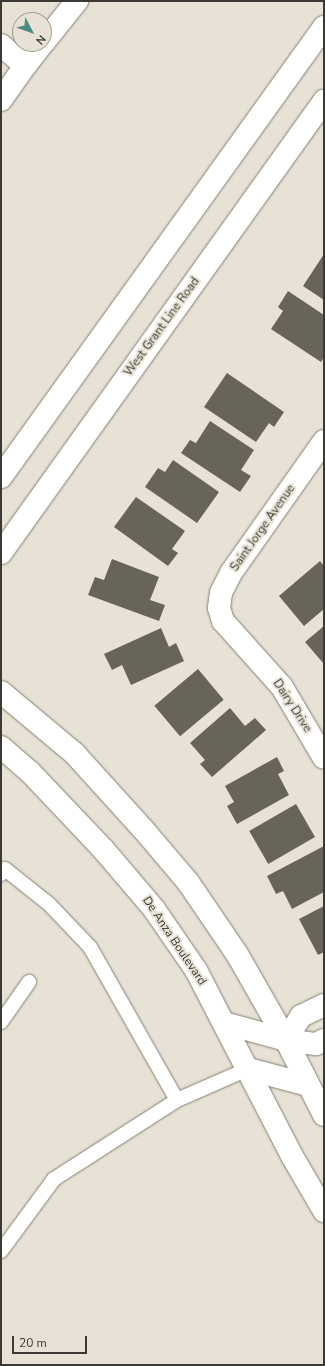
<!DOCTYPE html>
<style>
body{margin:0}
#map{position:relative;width:325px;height:1366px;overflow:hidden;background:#e7e2d5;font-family:"Nunito Sans",sans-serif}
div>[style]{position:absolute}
.building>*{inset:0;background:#696459;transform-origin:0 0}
.roads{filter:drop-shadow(0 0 1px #858074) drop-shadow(0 0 1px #858074)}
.lane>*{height:14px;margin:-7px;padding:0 7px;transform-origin:7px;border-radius:7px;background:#fff}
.street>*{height:22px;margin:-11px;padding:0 11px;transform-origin:11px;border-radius:11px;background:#fff}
.secondary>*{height:22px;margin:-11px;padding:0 11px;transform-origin:11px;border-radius:11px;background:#fff}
span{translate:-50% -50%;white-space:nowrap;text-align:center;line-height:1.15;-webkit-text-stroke:4px #e7e2d5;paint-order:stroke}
.street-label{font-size:12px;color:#3b3934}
.frame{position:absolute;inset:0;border:2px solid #3b3934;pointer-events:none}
.north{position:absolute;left:12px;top:12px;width:40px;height:40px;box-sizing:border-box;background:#e7e2d5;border:1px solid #a29e95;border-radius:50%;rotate:131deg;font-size:11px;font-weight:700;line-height:16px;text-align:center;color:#3b3934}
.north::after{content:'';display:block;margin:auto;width:14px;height:18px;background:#498d81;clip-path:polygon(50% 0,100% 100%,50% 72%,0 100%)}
.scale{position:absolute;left:12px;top:1336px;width:75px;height:18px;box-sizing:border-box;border:2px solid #3b3934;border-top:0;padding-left:5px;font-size:12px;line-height:14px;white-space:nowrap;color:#3b3934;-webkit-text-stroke:3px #e7e2d5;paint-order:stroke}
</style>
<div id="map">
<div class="building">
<div style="clip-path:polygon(324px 254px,324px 300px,303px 286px)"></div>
<div style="clip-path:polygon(288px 291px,324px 315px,324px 357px,321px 362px,271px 329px,283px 311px,278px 307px)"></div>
<div style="clip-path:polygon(227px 373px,284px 412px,274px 427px,269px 423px,256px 442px,204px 407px)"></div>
<div style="clip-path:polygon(210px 421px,254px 450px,241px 470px,251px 476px,240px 492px,181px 453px,190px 440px,196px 443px)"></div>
<div style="clip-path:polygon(173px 460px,219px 492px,197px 523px,145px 487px,158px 468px,165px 472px)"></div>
<div style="clip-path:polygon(136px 497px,185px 531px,172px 549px,178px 553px,168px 566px,114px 527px)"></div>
<div style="clip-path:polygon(112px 559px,159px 577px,150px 600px,165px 605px,159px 621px,88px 595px,95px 577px,104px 580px)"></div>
<div style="clip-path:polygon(320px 561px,324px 566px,324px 609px,304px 626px,279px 596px)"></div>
<div style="clip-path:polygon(324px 626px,324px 664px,305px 642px)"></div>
<div style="clip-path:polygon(161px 628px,169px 647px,176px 643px,184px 661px,131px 685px,122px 665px,112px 670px,104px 654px)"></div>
<div style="left:198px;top:669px;width:40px;height:57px;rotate:50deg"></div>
<div style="clip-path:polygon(230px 708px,245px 726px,255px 718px,266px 730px,212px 777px,200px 764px,205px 760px,190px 743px)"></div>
<div style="clip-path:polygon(277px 757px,284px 771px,278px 774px,289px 795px,237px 824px,227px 806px,234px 802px,225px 786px)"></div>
<div style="left:296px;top:804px;width:38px;height:54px;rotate:60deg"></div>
<div style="clip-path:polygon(324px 846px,324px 892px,292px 909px,283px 891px,276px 894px,267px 876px)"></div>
<div style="clip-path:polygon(324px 906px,324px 952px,318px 955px,299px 919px)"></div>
</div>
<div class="roads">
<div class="lane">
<div style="left:1px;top:874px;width:6px;rotate:-51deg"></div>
<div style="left:5px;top:869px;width:56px;rotate:38.5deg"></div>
<div style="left:49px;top:904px;width:59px;rotate:46.4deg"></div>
<div style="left:90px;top:947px;width:176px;rotate:60.4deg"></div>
<div style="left:177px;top:1100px;width:77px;rotate:-23.6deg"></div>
<div style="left:1px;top:1022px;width:49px;rotate:-55deg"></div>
<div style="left:1px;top:1251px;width:89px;rotate:-53.6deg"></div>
<div style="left:54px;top:1179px;width:146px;rotate:-32.7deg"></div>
</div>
<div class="street">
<div style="left:44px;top:42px;width:53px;rotate:-51.2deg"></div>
<div style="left:1px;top:45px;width:32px;rotate:41deg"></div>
<div style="left:25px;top:66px;width:28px;rotate:-52deg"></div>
<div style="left:1px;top:100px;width:42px;rotate:-54.8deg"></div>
<div style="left:324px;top:441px;width:161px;rotate:125.2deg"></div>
<div style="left:231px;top:573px;width:22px;rotate:117deg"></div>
<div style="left:221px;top:593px;width:15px;rotate:98deg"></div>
<div style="left:219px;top:608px;width:14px;rotate:73deg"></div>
<div style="left:223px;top:621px;width:89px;rotate:48.2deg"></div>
<div style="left:282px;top:687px;width:82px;rotate:59.4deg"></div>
<div style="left:324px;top:1005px;width:25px;rotate:154deg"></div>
<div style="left:301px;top:1016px;width:28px;rotate:122deg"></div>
<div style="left:286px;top:1040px;width:30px;rotate:8deg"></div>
<div style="left:316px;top:1044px;width:9px;rotate:-27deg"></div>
</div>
<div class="secondary">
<div style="left:1px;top:477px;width:554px;rotate:-54.33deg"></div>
<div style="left:1px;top:553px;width:556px;rotate:-54.45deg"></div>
<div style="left:1px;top:692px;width:95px;rotate:39.9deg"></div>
<div style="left:74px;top:753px;width:103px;rotate:47.8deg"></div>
<div style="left:143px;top:829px;width:70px;rotate:49.7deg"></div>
<div style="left:188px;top:882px;width:87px;rotate:55.8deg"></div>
<div style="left:237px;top:954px;width:99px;rotate:60.3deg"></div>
<div style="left:286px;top:1040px;width:84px;rotate:63.1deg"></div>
<div style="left:1px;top:747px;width:37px;rotate:41deg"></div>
<div style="left:29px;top:771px;width:108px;rotate:46.5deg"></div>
<div style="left:103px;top:849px;width:79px;rotate:49.6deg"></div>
<div style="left:154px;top:909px;width:74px;rotate:55.5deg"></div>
<div style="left:196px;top:970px;width:209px;rotate:62.7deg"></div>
<div style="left:292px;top:1156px;width:64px;rotate:59.8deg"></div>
<div style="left:224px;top:1023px;width:64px;rotate:15.3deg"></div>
<div style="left:248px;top:1069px;width:62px;rotate:14.9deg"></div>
</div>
</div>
<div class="street-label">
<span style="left:162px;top:327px;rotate:-54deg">West Grant Line Road</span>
<span style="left:263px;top:528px;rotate:-55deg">Saint Jorge Avenue</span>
<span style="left:292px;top:706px;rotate:57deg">Dairy Drive</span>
<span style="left:174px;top:941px;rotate:56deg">De Anza Boulevard</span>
</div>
<div class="frame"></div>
<div class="north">N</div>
<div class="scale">20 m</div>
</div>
